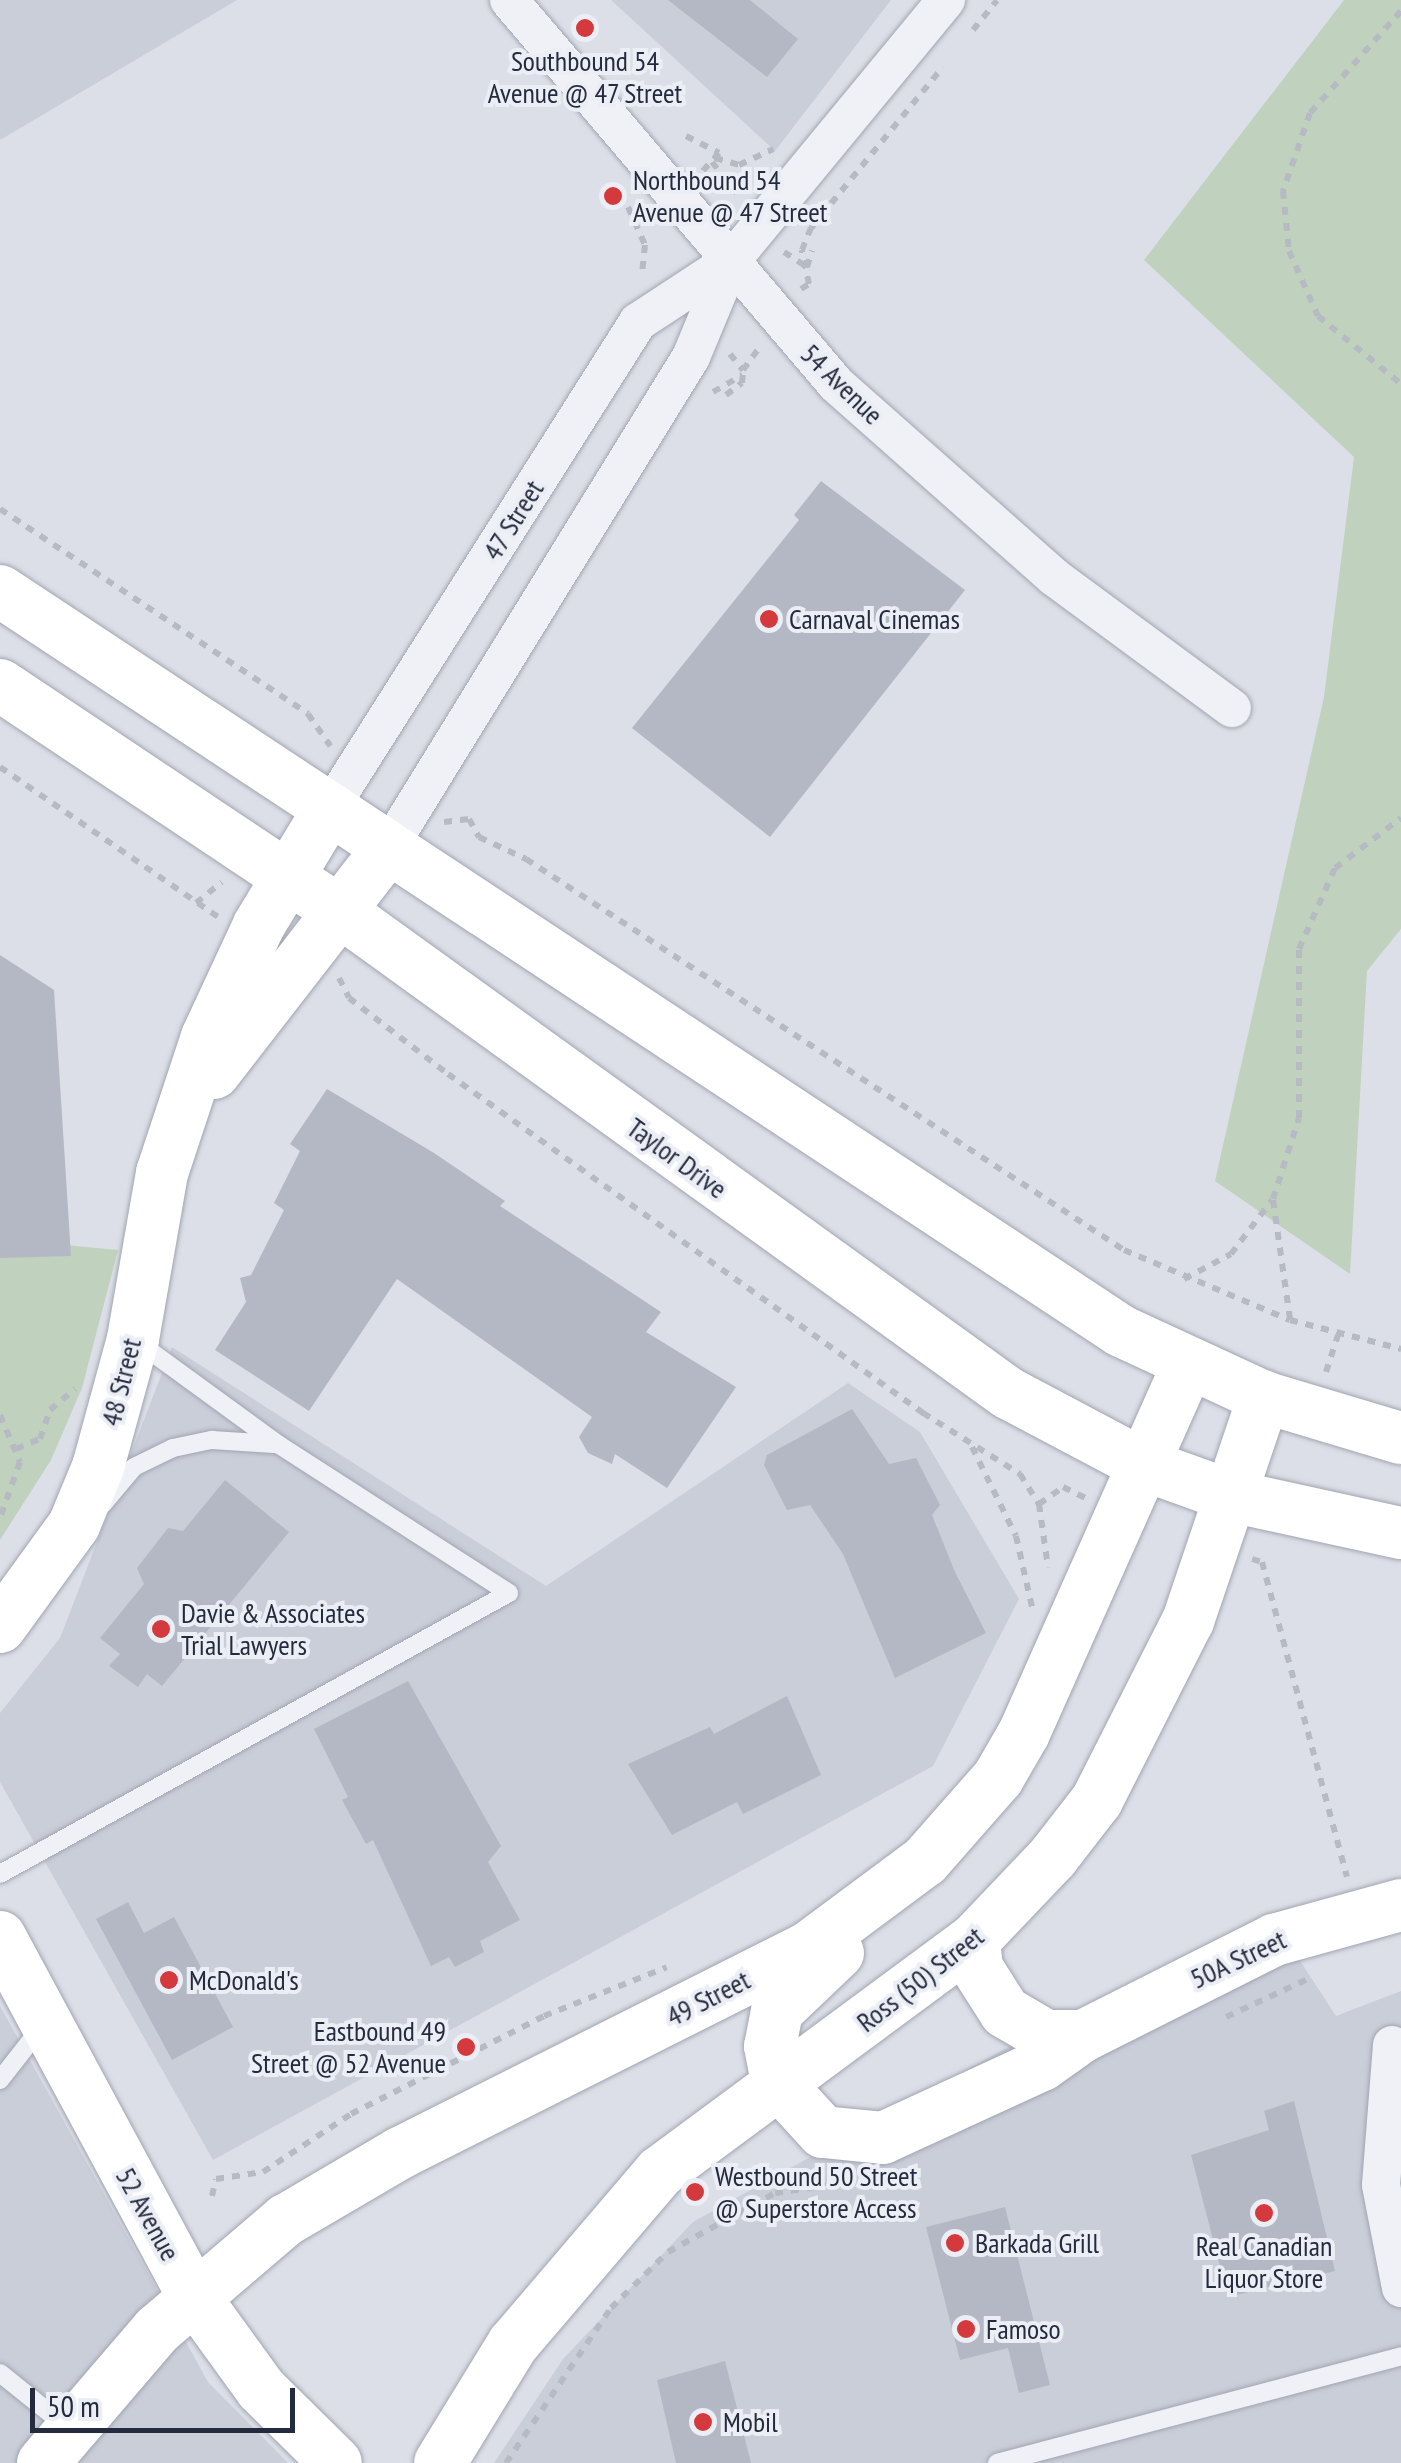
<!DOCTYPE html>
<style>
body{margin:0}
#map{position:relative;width:1401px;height:2463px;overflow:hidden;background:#dcdfe7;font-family:"PT Sans Narrow",sans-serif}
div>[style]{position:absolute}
.built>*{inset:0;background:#caced9}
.green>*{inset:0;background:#c0d2bd}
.building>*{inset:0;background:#b4b8c4}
.path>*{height:6px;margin-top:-3px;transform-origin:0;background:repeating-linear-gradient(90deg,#b6bac2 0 8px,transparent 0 16px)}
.roads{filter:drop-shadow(0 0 2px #a1a5b1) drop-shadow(0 0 2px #a1a5b1)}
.lane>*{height:18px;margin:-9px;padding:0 9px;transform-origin:9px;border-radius:9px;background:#eff1f6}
.street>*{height:38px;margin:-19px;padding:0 19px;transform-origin:19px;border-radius:19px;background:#eff1f6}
.secondary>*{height:52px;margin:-26px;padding:0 26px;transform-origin:26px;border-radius:26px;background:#fff}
.dots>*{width:28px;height:28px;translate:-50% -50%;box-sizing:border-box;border:5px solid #eceef5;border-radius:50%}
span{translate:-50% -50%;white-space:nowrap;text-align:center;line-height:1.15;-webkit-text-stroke:8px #eceef5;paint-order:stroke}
.poi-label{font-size:28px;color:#252b3e}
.left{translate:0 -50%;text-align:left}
.right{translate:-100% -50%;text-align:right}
.street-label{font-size:28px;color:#252b3e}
.scale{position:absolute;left:30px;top:2388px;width:265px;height:45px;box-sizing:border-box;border:5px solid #252b3e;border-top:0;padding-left:12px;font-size:30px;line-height:35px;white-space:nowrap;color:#252b3e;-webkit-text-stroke:8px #eceef5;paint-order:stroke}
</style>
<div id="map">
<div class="built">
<div style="clip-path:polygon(0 0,237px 0,0 140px)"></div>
<div style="clip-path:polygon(611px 0,891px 0,775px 151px)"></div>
<div style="clip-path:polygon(172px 1347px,546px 1586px,848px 1383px,920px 1432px,1019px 1599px,933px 1766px,213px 2160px,0 1782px,0 1713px,60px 1638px)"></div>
<div style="clip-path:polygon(1272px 1918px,1336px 2016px,1401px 1991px,1401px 2463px,494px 2463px,563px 2359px,693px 2222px,1055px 2021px)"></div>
<div style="clip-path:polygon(0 2006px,208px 2382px,288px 2463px,0 2463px)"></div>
</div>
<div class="green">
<div style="clip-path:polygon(1344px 0,1401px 0,1401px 929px,1367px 971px,1350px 1274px,1215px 1181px,1324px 697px,1354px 457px,1144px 260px)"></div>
<div style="clip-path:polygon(0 1239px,118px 1250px,82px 1388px,51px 1460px,0 1540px)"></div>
</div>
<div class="building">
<div style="clip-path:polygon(668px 0,750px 0,798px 39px,767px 77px)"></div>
<div style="clip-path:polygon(821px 481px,965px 590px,770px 837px,632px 728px,799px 520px,794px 515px)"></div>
<div style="clip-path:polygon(0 955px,54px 990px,71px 1256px,0 1258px)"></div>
<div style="clip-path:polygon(327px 1089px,434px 1153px,505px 1201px,500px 1206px,661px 1312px,646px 1332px,736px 1387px,667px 1488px,615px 1454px,612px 1464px,588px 1453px,579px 1437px,592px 1417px,397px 1279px,309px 1411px,215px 1350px,246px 1302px,240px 1278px,251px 1275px,284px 1210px,274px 1203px,300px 1151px,290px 1144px)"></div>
<div style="clip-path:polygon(852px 1409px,889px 1464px,916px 1458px,940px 1505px,932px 1515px,955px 1572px,986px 1633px,895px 1678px,843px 1554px,810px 1505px,787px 1510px,764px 1465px,767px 1455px)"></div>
<div style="clip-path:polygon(225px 1480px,289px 1532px,162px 1686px,147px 1674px,138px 1687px,109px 1666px,120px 1654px,100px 1638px,144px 1584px,137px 1568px,168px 1528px,183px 1531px)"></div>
<div style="clip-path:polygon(408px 1681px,501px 1846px,488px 1862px,520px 1920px,480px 1941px,484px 1952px,455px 1967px,449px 1957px,431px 1966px,373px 1840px,366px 1844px,342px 1800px,348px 1797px,314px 1729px)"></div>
<div style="clip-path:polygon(787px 1696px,821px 1775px,743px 1814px,737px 1802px,672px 1835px,628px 1764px,710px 1727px,714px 1734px)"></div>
<div style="clip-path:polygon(128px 1902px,144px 1933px,174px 1917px,233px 2027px,172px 2060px,96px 1919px)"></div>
<div style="clip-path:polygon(1294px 2101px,1335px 2271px,1228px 2297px,1191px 2155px,1269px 2130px,1264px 2111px)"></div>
<div style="clip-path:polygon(1005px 2207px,1050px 2385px,1019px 2393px,1008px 2348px,960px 2360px,926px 2227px)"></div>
<div style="clip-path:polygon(725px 2361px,751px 2463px,676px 2463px,657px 2380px)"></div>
</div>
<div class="path">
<div style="left:1401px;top:11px;width:137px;rotate:131.7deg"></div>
<div style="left:1310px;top:113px;width:83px;rotate:109.1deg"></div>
<div style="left:1283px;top:191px;width:60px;rotate:84.3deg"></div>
<div style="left:1289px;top:251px;width:71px;rotate:66deg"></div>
<div style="left:1318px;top:316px;width:107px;rotate:39.3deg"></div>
<div style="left:973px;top:30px;width:38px;rotate:-51deg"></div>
<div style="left:686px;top:136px;width:37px;rotate:27deg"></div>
<div style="left:719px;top:153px;width:27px;rotate:132deg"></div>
<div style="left:715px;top:158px;width:25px;rotate:16deg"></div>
<div style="left:739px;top:165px;width:38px;rotate:-25deg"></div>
<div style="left:712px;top:162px;width:43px;rotate:51.5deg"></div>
<div style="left:628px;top:207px;width:42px;rotate:65.9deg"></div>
<div style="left:645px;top:245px;width:31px;rotate:96deg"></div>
<div style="left:784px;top:252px;width:27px;rotate:33deg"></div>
<div style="left:807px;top:267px;width:17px;rotate:-73deg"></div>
<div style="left:801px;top:289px;width:9px;rotate:-32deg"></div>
<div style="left:809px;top:284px;width:35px;rotate:-102deg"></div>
<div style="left:802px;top:250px;width:24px;rotate:-68deg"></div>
<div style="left:811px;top:228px;width:208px;rotate:-50.7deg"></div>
<div style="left:730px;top:354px;width:21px;rotate:51deg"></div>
<div style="left:743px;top:370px;width:27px;rotate:-54deg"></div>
<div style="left:713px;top:392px;width:34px;rotate:-30deg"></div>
<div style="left:726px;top:395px;width:20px;rotate:-37deg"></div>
<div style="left:742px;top:383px;width:12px;rotate:-85deg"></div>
<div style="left:0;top:509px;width:370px;rotate:33.6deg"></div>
<div style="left:308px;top:714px;width:39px;rotate:55deg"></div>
<div style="left:0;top:767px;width:265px;rotate:34.5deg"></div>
<div style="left:444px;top:822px;width:25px;rotate:-7deg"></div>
<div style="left:469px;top:819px;width:21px;rotate:61deg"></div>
<div style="left:479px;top:837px;width:52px;rotate:25.1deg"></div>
<div style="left:526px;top:859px;width:714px;rotate:33.18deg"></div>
<div style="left:1124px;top:1250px;width:180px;rotate:22.9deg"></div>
<div style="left:1290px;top:1320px;width:115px;rotate:14.6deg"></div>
<div style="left:196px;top:903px;width:33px;rotate:-39deg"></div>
<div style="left:339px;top:978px;width:22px;rotate:63deg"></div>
<div style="left:349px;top:998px;width:125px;rotate:37.5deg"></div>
<div style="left:448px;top:1074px;width:584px;rotate:35.51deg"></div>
<div style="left:923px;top:1413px;width:115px;rotate:32.2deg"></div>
<div style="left:1020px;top:1474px;width:36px;rotate:58deg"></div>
<div style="left:1039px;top:1504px;width:29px;rotate:-35deg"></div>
<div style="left:1063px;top:1487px;width:25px;rotate:26deg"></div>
<div style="left:1184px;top:1279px;width:53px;rotate:-28deg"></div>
<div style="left:1231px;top:1254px;width:68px;rotate:-52.8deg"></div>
<div style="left:1290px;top:1319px;width:121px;rotate:-98.1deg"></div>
<div style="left:1273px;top:1199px;width:85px;rotate:-72.2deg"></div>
<div style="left:1299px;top:1118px;width:169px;rotate:-90deg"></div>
<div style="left:1299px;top:949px;width:89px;rotate:-66deg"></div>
<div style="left:1335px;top:868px;width:83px;rotate:-37.1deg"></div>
<div style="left:1326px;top:1372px;width:39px;rotate:-72deg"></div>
<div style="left:0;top:1415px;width:51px;rotate:66.9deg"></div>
<div style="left:20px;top:1462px;width:59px;rotate:109.7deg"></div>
<div style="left:972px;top:1447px;width:99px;rotate:63.7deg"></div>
<div style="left:1016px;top:1536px;width:73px;rotate:77.3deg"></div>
<div style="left:16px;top:1449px;width:26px;rotate:-23deg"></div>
<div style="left:40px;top:1439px;width:31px;rotate:-71deg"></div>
<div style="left:50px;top:1410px;width:33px;rotate:-40deg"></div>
<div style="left:1039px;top:1504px;width:64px;rotate:81.9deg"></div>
<div style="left:1252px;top:1559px;width:10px;rotate:17deg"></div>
<div style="left:1262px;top:1562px;width:326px;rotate:74.9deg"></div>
<div style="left:1226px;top:2017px;width:93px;rotate:-24.9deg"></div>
<div style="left:212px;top:2196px;width:17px;rotate:-77deg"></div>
<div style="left:216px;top:2179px;width:48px;rotate:-8.5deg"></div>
<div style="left:263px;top:2172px;width:105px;rotate:-33.4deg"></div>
<div style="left:351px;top:2114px;width:216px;rotate:-26.9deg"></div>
<div style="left:544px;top:2016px;width:132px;rotate:-21.7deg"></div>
<div style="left:506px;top:2463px;width:187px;rotate:-55.9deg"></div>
<div style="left:611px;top:2308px;width:80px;rotate:-44.5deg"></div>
<div style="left:668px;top:2252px;width:122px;rotate:-28.9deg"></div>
<div style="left:775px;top:2193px;width:76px;rotate:-8.3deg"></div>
</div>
<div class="roads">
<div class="lane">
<div style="left:103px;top:1504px;width:48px;rotate:-50deg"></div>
<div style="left:134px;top:1467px;width:43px;rotate:-26deg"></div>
<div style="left:173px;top:1448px;width:40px;rotate:-12deg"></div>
<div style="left:212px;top:1440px;width:62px;rotate:3.7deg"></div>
<div style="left:0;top:1874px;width:581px;rotate:-28.9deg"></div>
<div style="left:509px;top:1593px;width:274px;rotate:-147.2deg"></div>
<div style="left:279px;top:1445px;width:173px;rotate:-143.9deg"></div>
<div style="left:0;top:2080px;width:70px;rotate:-52deg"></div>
<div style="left:0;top:2373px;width:85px;rotate:38.8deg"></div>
<div style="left:997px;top:2463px;width:418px;rotate:-14.8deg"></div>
</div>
<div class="street">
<div style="left:509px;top:0;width:504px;rotate:49.58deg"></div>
<div style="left:836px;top:384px;width:291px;rotate:41.5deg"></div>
<div style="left:1054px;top:577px;width:221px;rotate:36.4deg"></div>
<div style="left:328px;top:811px;width:579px;rotate:-57.63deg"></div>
<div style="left:638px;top:322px;width:111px;rotate:-33.3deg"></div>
<div style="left:387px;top:850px;width:579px;rotate:-58.34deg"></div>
<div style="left:691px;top:357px;width:104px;rotate:-67.4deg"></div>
<div style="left:731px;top:261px;width:338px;rotate:-50.5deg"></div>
<div style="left:1392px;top:2045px;width:140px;rotate:94.5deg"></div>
<div style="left:1381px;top:2185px;width:105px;rotate:79deg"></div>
</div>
<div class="secondary">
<div style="left:0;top:591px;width:1343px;rotate:33.43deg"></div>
<div style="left:1121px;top:1331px;width:157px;rotate:24.8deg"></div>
<div style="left:1264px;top:1397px;width:143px;rotate:16.7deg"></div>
<div style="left:0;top:685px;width:410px;rotate:33.7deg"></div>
<div style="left:341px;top:912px;width:822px;rotate:35.8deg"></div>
<div style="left:1008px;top:1393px;width:152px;rotate:27.9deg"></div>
<div style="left:1142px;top:1464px;width:95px;rotate:19.8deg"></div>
<div style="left:1231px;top:1496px;width:174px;rotate:12.3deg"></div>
<div style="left:214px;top:1073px;width:282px;rotate:-52.2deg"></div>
<div style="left:0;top:1627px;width:126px;rotate:-54deg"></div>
<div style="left:74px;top:1525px;width:63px;rotate:-67.5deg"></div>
<div style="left:98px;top:1467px;width:133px;rotate:-74.7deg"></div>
<div style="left:133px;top:1339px;width:169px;rotate:-80.1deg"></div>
<div style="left:162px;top:1173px;width:143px;rotate:-71.7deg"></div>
<div style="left:207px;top:1037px;width:123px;rotate:-65.1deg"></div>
<div style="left:259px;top:925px;width:133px;rotate:-58.8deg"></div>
<div style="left:0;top:1937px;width:407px;rotate:61.7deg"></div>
<div style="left:193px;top:2295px;width:116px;rotate:54.1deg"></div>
<div style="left:261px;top:2389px;width:105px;rotate:44.6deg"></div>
<div style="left:974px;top:1940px;width:28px;rotate:84deg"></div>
<div style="left:977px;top:1968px;width:52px;rotate:57.5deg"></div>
<div style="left:1005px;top:2012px;width:48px;rotate:30.3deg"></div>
<div style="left:1046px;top:2036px;width:37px"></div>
<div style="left:838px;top:1953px;width:84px;rotate:136.4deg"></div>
<div style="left:777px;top:2011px;width:36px;rotate:101deg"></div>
<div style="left:770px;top:2046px;width:37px;rotate:79deg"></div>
<div style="left:777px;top:2082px;width:68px;rotate:47.4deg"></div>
<div style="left:823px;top:2132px;width:60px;rotate:5.7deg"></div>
<div style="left:883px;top:2138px;width:175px;rotate:-24.7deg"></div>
<div style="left:1042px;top:2065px;width:50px;rotate:-35.3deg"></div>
<div style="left:1083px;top:2036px;width:214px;rotate:-26.7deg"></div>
<div style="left:1274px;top:1940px;width:132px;rotate:-15.4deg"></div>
<div style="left:43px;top:2463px;width:175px;rotate:-49.4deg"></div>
<div style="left:157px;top:2330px;width:170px;rotate:-40.5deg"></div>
<div style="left:286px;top:2220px;width:132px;rotate:-30.4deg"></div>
<div style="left:400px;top:2153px;width:458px;rotate:-26.7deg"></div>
<div style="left:809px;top:1947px;width:144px;rotate:-36.6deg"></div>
<div style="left:925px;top:1861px;width:111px;rotate:-48.7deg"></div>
<div style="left:998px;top:1778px;width:52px;rotate:-60deg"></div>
<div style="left:1024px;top:1733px;width:401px;rotate:-66deg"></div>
<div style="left:440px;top:2463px;width:140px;rotate:-58.5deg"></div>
<div style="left:513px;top:2344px;width:226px;rotate:-49.5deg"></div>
<div style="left:660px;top:2172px;width:390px;rotate:-36.5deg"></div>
<div style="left:974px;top:1940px;width:115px;rotate:-46.4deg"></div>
<div style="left:1053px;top:1857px;width:72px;rotate:-52.3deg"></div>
<div style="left:1097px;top:1800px;width:201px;rotate:-63.1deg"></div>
<div style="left:1188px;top:1621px;width:237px;rotate:-71.3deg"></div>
</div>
</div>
<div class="dots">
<div style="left:585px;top:28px;background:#d43a3d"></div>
<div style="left:613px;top:196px;background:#d43a3d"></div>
<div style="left:769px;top:619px;background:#d43a3d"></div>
<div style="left:161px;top:1629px;background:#d43a3d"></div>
<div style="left:169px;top:1980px;background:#d43a3d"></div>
<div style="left:466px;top:2047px;background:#d43a3d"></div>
<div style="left:695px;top:2192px;background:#d43a3d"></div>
<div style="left:1264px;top:2213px;background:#d43a3d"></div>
<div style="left:955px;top:2243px;background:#d43a3d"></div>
<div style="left:966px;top:2329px;background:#d43a3d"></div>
<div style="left:703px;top:2422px;background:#d43a3d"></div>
</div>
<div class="poi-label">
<span style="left:585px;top:77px">Southbound 54<br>Avenue @ 47 Street</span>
<span class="left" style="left:633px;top:196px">Northbound 54<br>Avenue @ 47 Street</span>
<span class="left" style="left:789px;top:619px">Carnaval Cinemas</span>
<span class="left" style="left:181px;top:1629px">Davie &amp; Associates<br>Trial Lawyers</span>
<span class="left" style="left:189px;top:1980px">McDonald's</span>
<span class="right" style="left:446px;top:2047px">Eastbound 49<br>Street @ 52 Avenue</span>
<span class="left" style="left:715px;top:2192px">Westbound 50 Street<br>@ Superstore Access</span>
<span class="left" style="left:975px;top:2243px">Barkada Grill</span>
<span style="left:1264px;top:2262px">Real Canadian<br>Liquor Store</span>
<span class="left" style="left:986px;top:2329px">Famoso</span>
<span class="left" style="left:723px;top:2422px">Mobil</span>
</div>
<div class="street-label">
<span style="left:842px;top:384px;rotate:44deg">54 Avenue</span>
<span style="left:513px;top:520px;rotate:-58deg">47 Street</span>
<span style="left:677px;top:1158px;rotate:36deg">Taylor Drive</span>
<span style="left:121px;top:1382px;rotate:-76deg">48 Street</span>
<span style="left:1238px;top:1959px;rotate:-25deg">50A Street</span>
<span style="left:920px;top:1979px;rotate:-38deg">Ross (50) Street</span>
<span style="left:708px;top:1998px;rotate:-27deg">49 Street</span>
<span style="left:148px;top:2214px;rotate:61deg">52 Avenue</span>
</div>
<div class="scale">50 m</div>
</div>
